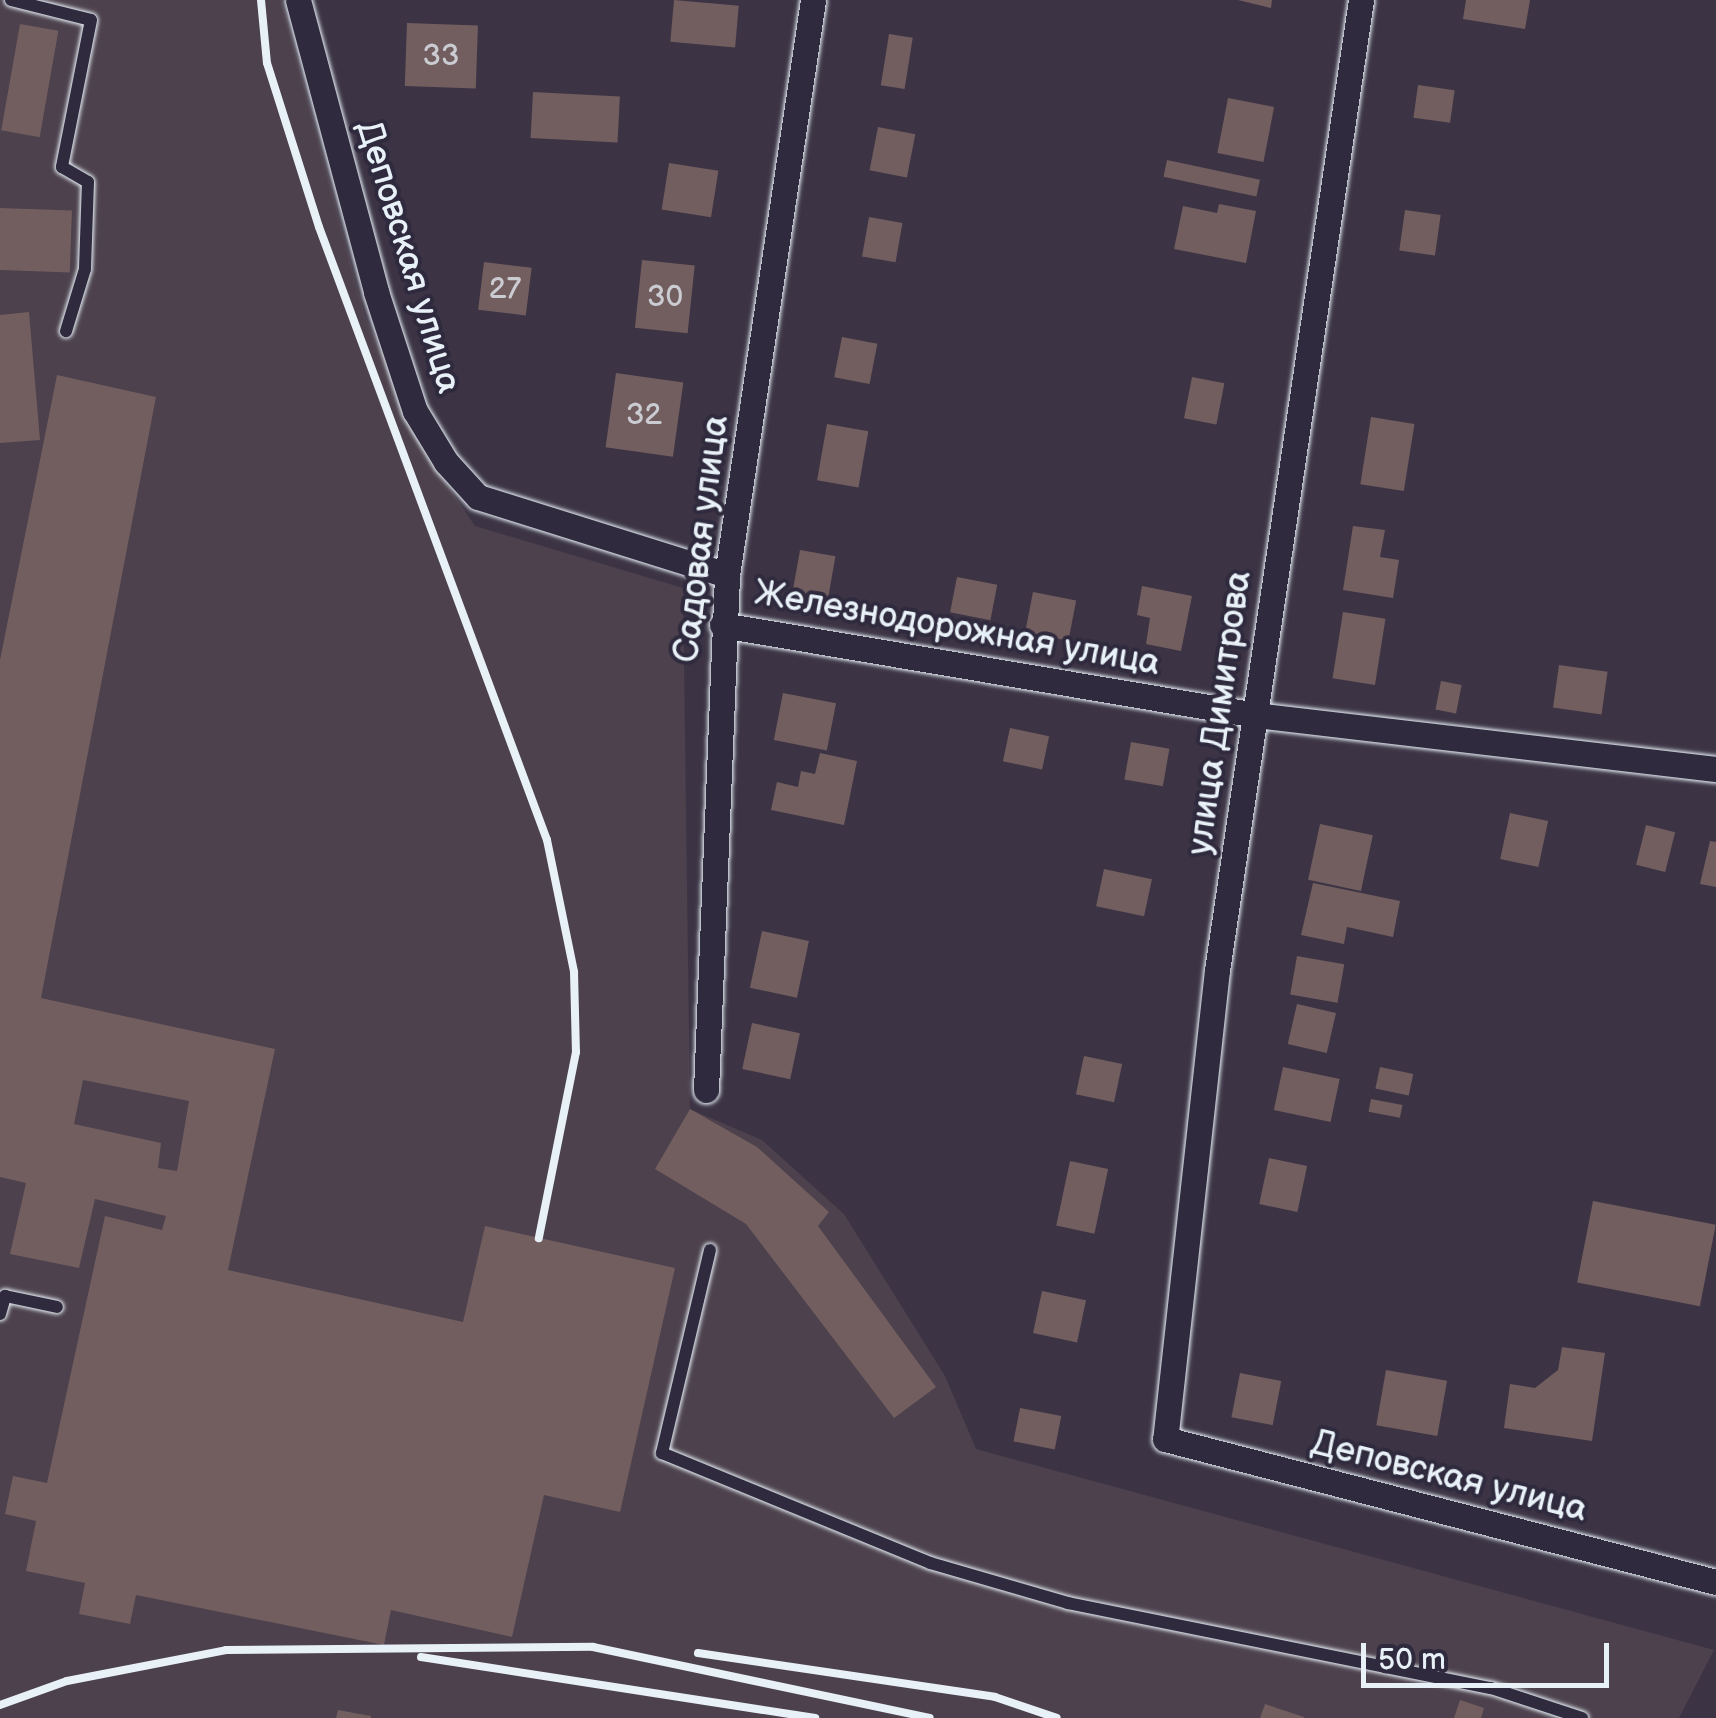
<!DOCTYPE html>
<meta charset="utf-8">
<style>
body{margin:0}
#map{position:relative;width:1716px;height:1718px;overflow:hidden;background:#3c3444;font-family:"Balsamiq Sans",sans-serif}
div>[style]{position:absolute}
.built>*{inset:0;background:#4c414c}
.building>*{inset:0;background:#725e5f;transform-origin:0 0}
.roads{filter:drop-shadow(0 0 2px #e8f1f8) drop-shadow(0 0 2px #e8f1f8)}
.lane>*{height:12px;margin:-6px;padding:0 6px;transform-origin:6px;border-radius:6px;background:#2f2a3d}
.street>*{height:25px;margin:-12.5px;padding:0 12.5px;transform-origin:12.5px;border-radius:12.5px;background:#2f2a3d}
.rail>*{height:8px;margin:-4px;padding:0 4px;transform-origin:4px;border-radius:4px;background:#e8f1f8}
span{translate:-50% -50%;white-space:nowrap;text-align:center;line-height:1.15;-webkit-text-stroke:8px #2f2a3d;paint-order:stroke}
.number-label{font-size:30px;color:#caccd2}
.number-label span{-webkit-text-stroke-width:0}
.street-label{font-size:35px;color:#e8f1f8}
.scale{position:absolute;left:1361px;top:1643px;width:248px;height:45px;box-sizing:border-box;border:5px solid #e8f1f8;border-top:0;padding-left:12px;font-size:30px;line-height:35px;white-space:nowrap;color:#e8f1f8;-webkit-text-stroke:8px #2f2a3d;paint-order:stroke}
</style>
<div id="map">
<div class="built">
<div style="clip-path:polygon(0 0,282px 0,365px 316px,429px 458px,475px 526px,683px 588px,690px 1109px,762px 1140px,844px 1214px,945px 1376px,976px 1449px,1714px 1650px,1679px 1718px,0 1718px)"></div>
</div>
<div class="building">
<div style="left:674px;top:0;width:65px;height:42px;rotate:5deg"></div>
<div style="clip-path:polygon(1238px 0,1272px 0,1271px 8px)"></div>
<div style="clip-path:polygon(1466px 0,1530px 0,1525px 29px,1463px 19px)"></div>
<div style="left:407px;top:23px;width:71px;height:63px;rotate:2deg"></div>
<div style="left:20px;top:24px;width:39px;height:108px;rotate:10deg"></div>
<div style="left:889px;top:34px;width:24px;height:52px;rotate:9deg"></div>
<div style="left:1418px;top:85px;width:37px;height:33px;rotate:8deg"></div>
<div style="left:533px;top:92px;width:87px;height:46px;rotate:3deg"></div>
<div style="left:1228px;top:98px;width:47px;height:56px;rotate:11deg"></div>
<div style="left:878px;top:127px;width:38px;height:44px;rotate:11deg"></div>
<div style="left:1167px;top:160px;width:95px;height:17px;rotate:12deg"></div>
<div style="left:669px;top:163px;width:50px;height:47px;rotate:9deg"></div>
<div style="clip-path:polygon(1219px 204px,1256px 211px,1246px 263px,1174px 249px,1183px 206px,1217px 213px)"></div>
<div style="left:0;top:208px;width:72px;height:62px;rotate:2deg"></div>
<div style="left:1405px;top:210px;width:36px;height:41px;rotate:8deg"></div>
<div style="left:869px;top:217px;width:34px;height:40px;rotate:10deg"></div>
<div style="left:642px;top:260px;width:53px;height:68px;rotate:6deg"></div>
<div style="left:484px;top:262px;width:48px;height:48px;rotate:7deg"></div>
<div style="clip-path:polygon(29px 312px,40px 440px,0 443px,0 315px)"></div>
<div style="left:842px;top:337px;width:36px;height:41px;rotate:11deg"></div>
<div style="left:616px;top:373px;width:68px;height:75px;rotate:8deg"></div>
<div style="clip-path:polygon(evenodd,57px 375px,156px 397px,41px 998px,275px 1049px,228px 1270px,463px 1322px,485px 1226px,675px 1268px,620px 1512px,544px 1495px,512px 1637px,391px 1610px,384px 1645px,136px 1595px,130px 1624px,79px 1614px,85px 1583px,26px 1571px,36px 1521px,5px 1514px,13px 1476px,47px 1483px,105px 1216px,162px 1230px,166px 1216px,95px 1199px,79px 1268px,10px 1254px,26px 1183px,0 1177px,0 660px,57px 375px,83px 1080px,189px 1101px,177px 1171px,158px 1168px,161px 1143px,74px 1124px,83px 1080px)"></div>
<div style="left:1192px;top:377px;width:33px;height:42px;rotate:11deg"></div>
<div style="left:1371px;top:417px;width:44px;height:68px;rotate:9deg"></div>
<div style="left:827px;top:424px;width:42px;height:57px;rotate:10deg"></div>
<div style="clip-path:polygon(1353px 526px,1385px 530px,1380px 557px,1399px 560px,1393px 598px,1343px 590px)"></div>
<div style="left:800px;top:550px;width:36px;height:46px;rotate:10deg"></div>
<div style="left:957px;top:577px;width:41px;height:36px;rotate:11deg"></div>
<div style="clip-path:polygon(1142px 586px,1192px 596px,1181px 651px,1146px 644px,1150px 618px,1137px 615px)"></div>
<div style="left:1033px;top:592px;width:44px;height:41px;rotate:11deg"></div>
<div style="left:1343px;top:612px;width:43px;height:67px;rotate:9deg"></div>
<div style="left:1559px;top:665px;width:49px;height:43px;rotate:8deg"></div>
<div style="left:1441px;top:681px;width:21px;height:29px;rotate:11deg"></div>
<div style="left:783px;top:693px;width:54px;height:48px;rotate:11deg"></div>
<div style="left:1010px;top:728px;width:40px;height:34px;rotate:12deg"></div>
<div style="left:1131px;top:742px;width:39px;height:38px;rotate:10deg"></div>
<div style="clip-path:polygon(820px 753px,857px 761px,844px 825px,771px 810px,777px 782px,798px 787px,801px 771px,815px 774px)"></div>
<div style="left:1510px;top:813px;width:39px;height:47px;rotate:12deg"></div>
<div style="left:1320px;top:824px;width:54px;height:57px;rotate:12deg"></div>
<div style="left:1646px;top:825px;width:30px;height:41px;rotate:14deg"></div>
<div style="clip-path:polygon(1710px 841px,1716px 842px,1716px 887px,1700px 884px)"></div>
<div style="left:1104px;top:869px;width:49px;height:38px;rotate:12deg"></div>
<div style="clip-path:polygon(1313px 883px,1400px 901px,1393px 937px,1347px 927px,1344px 944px,1301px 935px)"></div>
<div style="left:762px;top:931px;width:48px;height:58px;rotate:12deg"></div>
<div style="left:1297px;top:956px;width:48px;height:39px;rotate:10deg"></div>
<div style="left:1297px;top:1004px;width:40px;height:41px;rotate:13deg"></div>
<div style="left:752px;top:1023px;width:49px;height:47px;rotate:12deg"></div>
<div style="left:1084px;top:1056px;width:39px;height:39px;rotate:12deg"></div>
<div style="left:1283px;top:1067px;width:58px;height:44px;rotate:12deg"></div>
<div style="left:1380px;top:1067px;width:34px;height:22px;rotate:12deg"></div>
<div style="left:1371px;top:1099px;width:32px;height:13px;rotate:11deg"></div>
<div style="clip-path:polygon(690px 1109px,757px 1147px,829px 1212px,818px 1226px,936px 1387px,894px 1418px,746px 1224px,655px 1169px)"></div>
<div style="left:1269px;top:1158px;width:39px;height:47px;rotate:12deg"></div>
<div style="left:1070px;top:1161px;width:39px;height:66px;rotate:12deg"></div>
<div style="left:1593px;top:1201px;width:125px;height:83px;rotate:11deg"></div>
<div style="left:1042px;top:1291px;width:45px;height:43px;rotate:12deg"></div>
<div style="clip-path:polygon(1562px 1347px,1605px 1353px,1592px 1441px,1504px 1428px,1510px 1384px,1535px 1388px,1558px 1370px)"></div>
<div style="left:1386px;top:1370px;width:62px;height:56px;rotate:10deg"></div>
<div style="left:1240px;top:1373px;width:42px;height:45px;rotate:11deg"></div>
<div style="left:1020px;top:1408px;width:42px;height:34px;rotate:11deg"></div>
<div style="clip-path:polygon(1460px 1700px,1484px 1708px,1481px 1718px,1454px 1718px)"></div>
<div style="clip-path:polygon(1265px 1704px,1304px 1717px,1304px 1718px,1260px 1718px)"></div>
<div style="clip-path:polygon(338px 1710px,371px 1716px,371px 1718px,336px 1718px)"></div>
</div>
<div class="roads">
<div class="lane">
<div style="left:11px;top:0;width:82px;rotate:14deg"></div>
<div style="left:91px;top:20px;width:150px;rotate:101.2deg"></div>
<div style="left:62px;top:167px;width:30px;rotate:30deg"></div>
<div style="left:88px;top:182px;width:87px;rotate:92deg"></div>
<div style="left:85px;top:269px;width:65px;rotate:107deg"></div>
<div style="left:710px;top:1250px;width:209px;rotate:103.3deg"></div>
<div style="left:662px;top:1453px;width:290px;rotate:22.3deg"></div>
<div style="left:930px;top:1563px;width:144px;rotate:16.2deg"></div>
<div style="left:1068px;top:1603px;width:431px;rotate:11.4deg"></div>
<div style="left:1491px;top:1688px;width:96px;rotate:18.2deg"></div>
<div style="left:0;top:1314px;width:19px;rotate:-74deg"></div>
<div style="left:5px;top:1296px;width:53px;rotate:11.9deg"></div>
</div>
<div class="street">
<div style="left:298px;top:0;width:302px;rotate:75deg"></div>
<div style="left:376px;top:292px;width:125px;rotate:71.9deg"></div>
<div style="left:415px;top:411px;width:60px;rotate:58.7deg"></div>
<div style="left:446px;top:462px;width:47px;rotate:47.6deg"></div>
<div style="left:478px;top:497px;width:261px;rotate:17.4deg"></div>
<div style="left:1361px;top:0;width:981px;rotate:98.44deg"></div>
<div style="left:1217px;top:970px;width:472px;rotate:96.3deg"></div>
<div style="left:1165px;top:1439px;width:569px;rotate:14.55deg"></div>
<div style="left:722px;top:625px;width:542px;rotate:9.57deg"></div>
<div style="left:1256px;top:715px;width:463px;rotate:6.7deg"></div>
<div style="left:706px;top:1090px;width:515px;rotate:-87.66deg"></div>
<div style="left:727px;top:575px;width:581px;rotate:-81.49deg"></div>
</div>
</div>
<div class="rail">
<div style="left:261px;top:0;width:63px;rotate:84.6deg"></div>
<div style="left:267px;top:63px;width:172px;rotate:72.4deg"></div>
<div style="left:319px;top:227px;width:654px;rotate:69.6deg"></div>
<div style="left:547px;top:840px;width:135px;rotate:78.4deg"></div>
<div style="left:574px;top:972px;width:80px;rotate:88.6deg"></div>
<div style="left:576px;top:1052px;width:190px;rotate:101.3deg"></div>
<div style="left:698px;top:1653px;width:300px;rotate:8.4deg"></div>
<div style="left:995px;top:1697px;width:65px;rotate:18.7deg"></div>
<div style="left:421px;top:1657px;width:399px;rotate:8.8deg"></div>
<div style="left:0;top:1705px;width:71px;rotate:-19.7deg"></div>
<div style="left:67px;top:1681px;width:162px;rotate:-11deg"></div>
<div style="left:226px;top:1650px;width:367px;rotate:-0.5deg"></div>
<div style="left:593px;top:1647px;width:344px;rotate:11.9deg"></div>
</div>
<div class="number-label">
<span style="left:441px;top:56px">33</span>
<span style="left:505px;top:289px">27</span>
<span style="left:665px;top:297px">30</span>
<span style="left:644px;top:415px">32</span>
</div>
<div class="street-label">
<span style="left:408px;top:257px;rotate:73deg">Деповская улица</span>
<span style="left:702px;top:539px;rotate:-83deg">Садовая улица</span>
<span style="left:957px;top:629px;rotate:10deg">Железнодорожная улица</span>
<span style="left:1220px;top:713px;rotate:-82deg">улица Димитрова</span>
<span style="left:1449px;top:1477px;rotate:14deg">Деповская улица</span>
</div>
<div class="scale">50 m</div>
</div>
